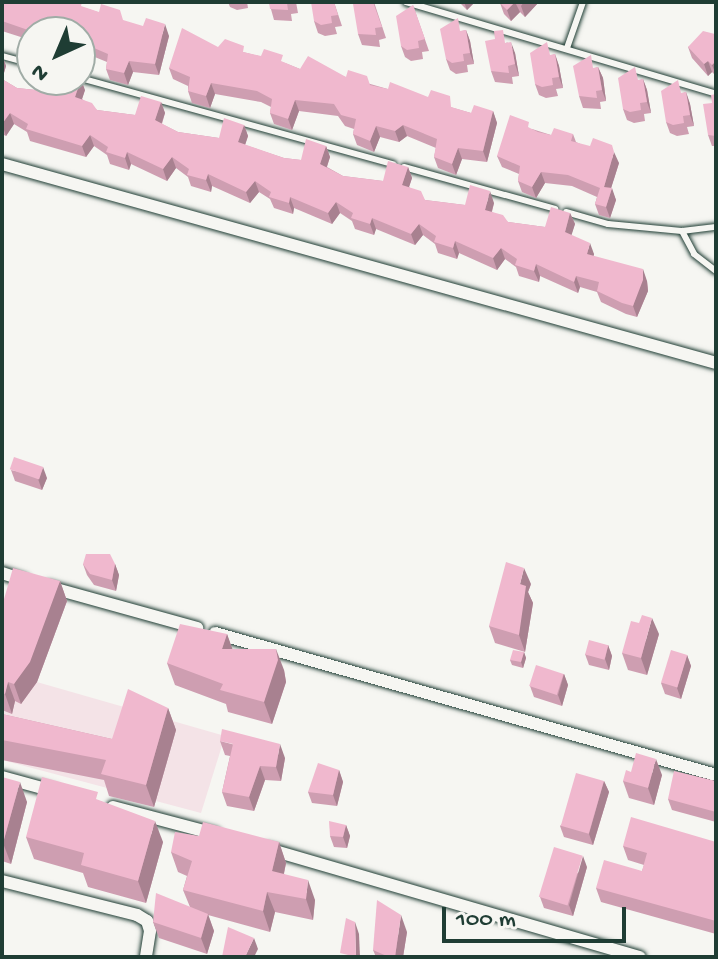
<!DOCTYPE html>
<style>
body{margin:0}
#map{position:relative;width:718px;height:959px;overflow:hidden;background:#f6f6f2;font-family:"Gochi Hand",sans-serif}
div>[style]{position:absolute}
.built>*{inset:0;background:#f4e3e7}
.roads{filter:drop-shadow(0 0 2px #1f3d34) drop-shadow(0 0 2px #1f3d34)}
.lane>*{height:6px;margin:-3px;padding:0 3px;transform-origin:3px;border-radius:3px;background:#f6f6f2}
.street>*{height:12px;margin:-6px;padding:0 6px;transform-origin:6px;border-radius:6px;background:#f6f6f2}
.wall>*{inset:0;background:#ce9eb1}
.shaded-wall>*{inset:0;background:#a88190}
.building>*{inset:0;background:#f0b8ce;transform-origin:0 0}
span{translate:-50% -50%;white-space:nowrap;text-align:center;line-height:1.15;-webkit-text-stroke:8px #f6f6f2;paint-order:stroke}
.frame{position:absolute;inset:0;border:4px solid #1f3d34;pointer-events:none}
.north{position:absolute;left:16px;top:16px;width:80px;height:80px;box-sizing:border-box;background:#f6f6f2;border:2px solid #a0aca6;border-radius:50%;rotate:224deg;font-size:22px;font-weight:700;line-height:32px;text-align:center;color:#1f3d34}
.north::after{content:'';display:block;margin:auto;width:28px;height:36px;background:#1f3d34;clip-path:polygon(50% 0,100% 100%,50% 72%,0 100%)}
.scale{position:absolute;left:442px;top:907px;width:184px;height:36px;box-sizing:border-box;border:4px solid #1f3d34;border-top:0;padding-left:10px;font-size:24px;line-height:28px;white-space:nowrap;color:#1f3d34;-webkit-text-stroke:6px #f6f6f2;paint-order:stroke}
</style>
<div id="map">
<div class="built">
<div style="clip-path:polygon(2px 672px,225px 736px,201px 813px,2px 760px)"></div>
</div>
<div class="roads">
<div class="lane">
<div style="left:406px;top:2px;width:323px;rotate:16.5deg"></div>
<div style="left:567px;top:48px;width:49px;rotate:-70.8deg"></div>
<div style="left:2px;top:56px;width:31px;rotate:15deg"></div>
<div style="left:80px;top:78px;width:325px;rotate:15.4deg"></div>
<div style="left:404px;top:167px;width:157px;rotate:15.5deg"></div>
<div style="left:566px;top:212px;width:44px;rotate:15.9deg"></div>
<div style="left:608px;top:224px;width:74px;rotate:5.4deg"></div>
<div style="left:682px;top:231px;width:34px;rotate:-7deg"></div>
<div style="left:682px;top:231px;width:26px;rotate:62deg"></div>
<div style="left:694px;top:254px;width:28px;rotate:38deg"></div>
</div>
<div class="street">
<div style="left:2px;top:164px;width:741px;rotate:15.57deg"></div>
<div style="left:2px;top:573px;width:23px;rotate:18deg"></div>
<div style="left:49px;top:587px;width:154px;rotate:15.5deg"></div>
<div style="left:215px;top:633px;width:521px;rotate:15.82deg"></div>
<div style="left:2px;top:777px;width:53px;rotate:15.4deg"></div>
<div style="left:113px;top:807px;width:106px;rotate:14.8deg"></div>
<div style="left:268px;top:849px;width:387px;rotate:16.2deg"></div>
<div style="left:2px;top:881px;width:139px;rotate:14.1deg"></div>
<div style="left:137px;top:915px;width:12px;rotate:31deg"></div>
<div style="left:147px;top:921px;width:10px;rotate:73deg"></div>
<div style="left:150px;top:931px;width:26px;rotate:99deg"></div>
</div>
</div>
<div class="wall">
<div style="clip-path:polygon(2px 2px,85px 8px,169px 36px,159px 75px,133px 72px,128px 85px,110px 80px,106px 69px,107px 62px,80px 51px,80px 32px,32px 32px,32px 57px,30px 56px,26px 45px,27px 39px,2px 31px)"></div>
<div style="clip-path:polygon(228px 2px,247px 2px,248px 8px,237px 10px,230px 7px)"></div>
<div style="clip-path:polygon(269px 2px,296px 2px,298px 13px,291px 14px,292px 21px,274px 20px)"></div>
<div style="clip-path:polygon(334px 2px,342px 26px,335px 27px,337px 34px,325px 36px,318px 33px,314px 21px)"></div>
<div style="clip-path:polygon(374px 2px,386px 38px,379px 40px,380px 47px,362px 45px,358px 34px)"></div>
<div style="clip-path:polygon(459px 2px,475px 2px,467px 10px)"></div>
<div style="clip-path:polygon(539px 2px,525px 17px,520px 12px,511px 21px,504px 14px,500px 3px)"></div>
<div style="clip-path:polygon(413px 5px,429px 51px,422px 52px,423px 59px,411px 61px,405px 57px,401px 46px)"></div>
<div style="clip-path:polygon(466px 30px,470px 41px,474px 64px,467px 65px,468px 72px,456px 74px,450px 70px,446px 59px,462px 31px)"></div>
<div style="clip-path:polygon(716px 33px,716px 76px,712px 72px,708px 76px,692px 58px,688px 47px)"></div>
<div style="clip-path:polygon(507px 42px,515px 53px,519px 76px,512px 77px,513px 84px,495px 82px,491px 71px)"></div>
<div style="clip-path:polygon(218px 47px,247px 53px,285px 63px,300px 69px,346px 77px,471px 113px,493px 111px,497px 123px,487px 162px,462px 159px,456px 175px,438px 168px,434px 157px,436px 148px,407px 136px,399px 142px,380px 137px,374px 152px,357px 145px,353px 134px,354px 129px,345px 126px,338px 116px,299px 111px,292px 130px,274px 124px,270px 113px,271px 107px,261px 102px,215px 94px,210px 108px,192px 103px,188px 91px,188px 86px,173px 79px,169px 68px)"></div>
<div style="clip-path:polygon(555px 54px,559px 66px,563px 88px,556px 89px,558px 96px,546px 98px,539px 95px,535px 84px,552px 55px)"></div>
<div style="clip-path:polygon(2px 55px,6px 66px,2px 79px,17px 88px,55px 92px,85px 90px,82px 99px,97px 110px,135px 115px,161px 102px,165px 113px,162px 124px,178px 132px,219px 138px,244px 125px,248px 136px,245px 145px,284px 158px,301px 160px,326px 146px,330px 157px,327px 167px,343px 176px,383px 181px,408px 167px,412px 178px,409px 187px,425px 200px,465px 205px,494px 203px,492px 212px,508px 222px,545px 227px,570px 213px,575px 224px,571px 235px,594px 254px,593px 256px,647px 281px,648px 291px,637px 317px,626px 314px,601px 302px,597px 292px,580px 287px,578px 293px,540px 276px,539px 282px,519px 276px,516px 267px,505px 259px,497px 270px,459px 253px,457px 259px,438px 253px,435px 244px,423px 235px,415px 245px,376px 229px,374px 235px,355px 229px,352px 221px,340px 213px,332px 224px,294px 208px,293px 214px,274px 208px,270px 199px,259px 192px,250px 203px,212px 186px,211px 192px,191px 186px,188px 177px,176px 168px,167px 181px,131px 164px,129px 170px,110px 164px,107px 155px,94px 146px,86px 157px,30px 141px,27px 132px,14px 124px,6px 136px,2px 134px)"></div>
<div style="clip-path:polygon(598px 67px,603px 78px,606px 101px,600px 102px,601px 109px,583px 108px,579px 96px,595px 68px)"></div>
<div style="clip-path:polygon(643px 79px,647px 90px,651px 113px,644px 114px,645px 121px,634px 123px,627px 120px,623px 109px,640px 80px)"></div>
<div style="clip-path:polygon(686px 92px,690px 104px,694px 126px,687px 127px,689px 134px,677px 136px,670px 133px,666px 122px,683px 93px)"></div>
<div style="clip-path:polygon(716px 94px,716px 146px,712px 146px,708px 135px,712px 103px)"></div>
<div style="clip-path:polygon(532px 129px,551px 135px,573px 134px,576px 142px,619px 163px,611px 188px,616px 200px,610px 218px,599px 215px,595px 204px,597px 197px,572px 186px,545px 183px,536px 198px,522px 192px,518px 181px,519px 174px,502px 167px,497px 156px)"></div>
<div style="clip-path:polygon(11px 470px,47px 478px,42px 490px,15px 481px)"></div>
<div style="clip-path:polygon(83px 564px,115px 564px,119px 575px,116px 591px,94px 585px,87px 575px)"></div>
<div style="clip-path:polygon(60px 581px,67px 601px,37px 682px,21px 704px,15px 701px,12px 714px,2px 710px,2px 606px)"></div>
<div style="clip-path:polygon(531px 584px,528px 592px,533px 603px,525px 652px,495px 643px,489px 626px)"></div>
<div style="clip-path:polygon(227px 634px,232px 649px,284px 670px,286px 682px,272px 724px,228px 712px,226px 704px,175px 685px,167px 663px)"></div>
<div style="clip-path:polygon(659px 634px,647px 675px,628px 670px,622px 653px)"></div>
<div style="clip-path:polygon(608px 645px,612px 656px,609px 670px,589px 665px,585px 654px)"></div>
<div style="clip-path:polygon(524px 652px,526px 658px,523px 668px,512px 665px,510px 660px)"></div>
<div style="clip-path:polygon(687px 655px,691px 666px,681px 699px,665px 694px,661px 683px)"></div>
<div style="clip-path:polygon(564px 674px,568px 685px,562px 706px,534px 697px,530px 686px)"></div>
<div style="clip-path:polygon(168px 708px,176px 730px,154px 807px,109px 796px,104px 780px,2px 760px,2px 714px,112px 739px)"></div>
<div style="clip-path:polygon(220px 741px,285px 758px,281px 781px,265px 780px,254px 811px,227px 806px,222px 792px,230px 756px,225px 755px)"></div>
<div style="clip-path:polygon(339px 770px,343px 782px,337px 806px,312px 803px,308px 792px)"></div>
<div style="clip-path:polygon(631px 772px,662px 775px,654px 805px,629px 798px,623px 781px)"></div>
<div style="clip-path:polygon(2px 777px,27px 802px,11px 864px,2px 861px)"></div>
<div style="clip-path:polygon(604px 781px,609px 792px,593px 845px,564px 837px,560px 826px)"></div>
<div style="clip-path:polygon(716px 781px,716px 822px,672px 810px,668px 799px)"></div>
<div style="clip-path:polygon(101px 801px,163px 842px,146px 903px,88px 887px,83px 873px,34px 859px,26px 837px)"></div>
<div style="clip-path:polygon(346px 825px,350px 836px,347px 848px,334px 847px,330px 836px)"></div>
<div style="clip-path:polygon(199px 836px,279px 842px,286px 863px,284px 874px,315px 900px,313px 920px,275px 912px,270px 932px,208px 915px,214px 931px,207px 954px,159px 938px,153px 922px,190px 907px,183px 890px,187px 876px,178px 872px,171px 852px)"></div>
<div style="clip-path:polygon(716px 842px,716px 934px,601px 902px,596px 888px,642px 871px,644px 865px,628px 860px,623px 846px)"></div>
<div style="clip-path:polygon(587px 867px,573px 916px,544px 908px,540px 897px)"></div>
<div style="clip-path:polygon(407px 932px,403px 957px,376px 957px,373px 950px)"></div>
</div>
<div class="shaded-wall">
<div style="clip-path:polygon(464px 2px,475px 2px,467px 10px)"></div>
<div style="clip-path:polygon(515px 2px,520px 12px,511px 21px,507px 10px)"></div>
<div style="clip-path:polygon(524px 2px,539px 2px,525px 17px,521px 6px)"></div>
<div style="clip-path:polygon(165px 24px,169px 36px,159px 75px,155px 64px)"></div>
<div style="clip-path:polygon(466px 30px,470px 41px,474px 64px,470px 53px)"></div>
<div style="clip-path:polygon(511px 42px,515px 53px,519px 76px,515px 64px)"></div>
<div style="clip-path:polygon(555px 54px,559px 66px,563px 88px,559px 77px)"></div>
<div style="clip-path:polygon(2px 55px,6px 66px,2px 80px)"></div>
<div style="clip-path:polygon(129px 61px,133px 72px,128px 85px,124px 73px)"></div>
<div style="clip-path:polygon(708px 61px,712px 72px,708px 76px,704px 64px)"></div>
<div style="clip-path:polygon(716px 61px,716px 75px,712px 65px)"></div>
<div style="clip-path:polygon(598px 67px,603px 78px,606px 101px,602px 90px)"></div>
<div style="clip-path:polygon(81px 79px,85px 90px,79px 108px,75px 97px)"></div>
<div style="clip-path:polygon(643px 79px,647px 90px,651px 113px,647px 102px)"></div>
<div style="clip-path:polygon(211px 83px,215px 94px,210px 108px,206px 96px)"></div>
<div style="clip-path:polygon(686px 92px,690px 104px,694px 126px,690px 115px)"></div>
<div style="clip-path:polygon(295px 100px,299px 111px,292px 130px,288px 119px)"></div>
<div style="clip-path:polygon(161px 102px,165px 113px,159px 131px,155px 120px)"></div>
<div style="clip-path:polygon(493px 111px,497px 123px,487px 162px,483px 151px)"></div>
<div style="clip-path:polygon(10px 113px,14px 124px,6px 136px,2px 124px)"></div>
<div style="clip-path:polygon(244px 125px,248px 136px,242px 154px,238px 142px)"></div>
<div style="clip-path:polygon(403px 125px,407px 136px,399px 142px,395px 131px)"></div>
<div style="clip-path:polygon(376px 126px,380px 137px,374px 152px,370px 141px)"></div>
<div style="clip-path:polygon(90px 135px,94px 146px,86px 157px,82px 146px)"></div>
<div style="clip-path:polygon(326px 146px,330px 157px,324px 175px,320px 164px)"></div>
<div style="clip-path:polygon(458px 148px,462px 159px,456px 175px,452px 164px)"></div>
<div style="clip-path:polygon(127px 152px,131px 164px,129px 170px,125px 158px)"></div>
<div style="clip-path:polygon(614px 152px,619px 163px,608px 198px,604px 187px)"></div>
<div style="clip-path:polygon(172px 157px,176px 168px,167px 181px,163px 169px)"></div>
<div style="clip-path:polygon(408px 167px,412px 178px,406px 196px,402px 185px)"></div>
<div style="clip-path:polygon(541px 172px,545px 183px,536px 198px,532px 187px)"></div>
<div style="clip-path:polygon(208px 174px,212px 186px,211px 192px,206px 180px)"></div>
<div style="clip-path:polygon(255px 181px,259px 192px,250px 203px,246px 192px)"></div>
<div style="clip-path:polygon(612px 188px,616px 200px,610px 218px,606px 207px)"></div>
<div style="clip-path:polygon(490px 191px,494px 203px,489px 221px,485px 210px)"></div>
<div style="clip-path:polygon(290px 197px,294px 208px,293px 214px,289px 203px)"></div>
<div style="clip-path:polygon(336px 202px,340px 213px,332px 224px,328px 213px)"></div>
<div style="clip-path:polygon(570px 213px,575px 224px,569px 243px,565px 232px)"></div>
<div style="clip-path:polygon(372px 218px,376px 229px,374px 235px,370px 224px)"></div>
<div style="clip-path:polygon(419px 224px,423px 235px,415px 245px,411px 234px)"></div>
<div style="clip-path:polygon(455px 241px,459px 253px,457px 259px,453px 248px)"></div>
<div style="clip-path:polygon(590px 243px,594px 254px,592px 265px,587px 254px)"></div>
<div style="clip-path:polygon(501px 248px,505px 259px,497px 270px,493px 258px)"></div>
<div style="clip-path:polygon(536px 264px,540px 276px,539px 282px,534px 271px)"></div>
<div style="clip-path:polygon(643px 269px,647px 281px,648px 291px,637px 317px,633px 306px)"></div>
<div style="clip-path:polygon(576px 276px,580px 287px,578px 293px,574px 282px)"></div>
<div style="clip-path:polygon(43px 467px,47px 478px,42px 490px,38px 479px)"></div>
<div style="clip-path:polygon(115px 564px,119px 575px,116px 591px,112px 580px)"></div>
<div style="clip-path:polygon(524px 568px,531px 584px,528px 592px,533px 603px,525px 652px,519px 635px,520px 584px)"></div>
<div style="clip-path:polygon(60px 581px,67px 601px,37px 682px,21px 704px,14px 684px)"></div>
<div style="clip-path:polygon(652px 618px,659px 634px,647px 675px,641px 658px)"></div>
<div style="clip-path:polygon(227px 634px,235px 656px,222px 649px)"></div>
<div style="clip-path:polygon(608px 645px,612px 656px,609px 670px,605px 659px)"></div>
<div style="clip-path:polygon(276px 649px,284px 670px,286px 682px,272px 724px,264px 702px)"></div>
<div style="clip-path:polygon(524px 652px,526px 658px,523px 668px,521px 662px)"></div>
<div style="clip-path:polygon(687px 655px,691px 666px,681px 699px,677px 688px)"></div>
<div style="clip-path:polygon(564px 674px,568px 685px,562px 706px,558px 695px)"></div>
<div style="clip-path:polygon(8px 682px,15px 701px,12px 714px,5px 694px)"></div>
<div style="clip-path:polygon(168px 708px,176px 730px,154px 807px,146px 785px)"></div>
<div style="clip-path:polygon(280px 744px,285px 758px,281px 781px,276px 767px)"></div>
<div style="clip-path:polygon(656px 759px,662px 775px,654px 805px,648px 788px)"></div>
<div style="clip-path:polygon(260px 766px,265px 780px,254px 811px,249px 797px)"></div>
<div style="clip-path:polygon(339px 770px,343px 782px,337px 806px,333px 795px)"></div>
<div style="clip-path:polygon(604px 781px,609px 792px,593px 845px,589px 834px)"></div>
<div style="clip-path:polygon(20px 782px,27px 802px,11px 864px,3px 843px)"></div>
<div style="clip-path:polygon(155px 821px,163px 842px,146px 903px,138px 881px)"></div>
<div style="clip-path:polygon(346px 825px,350px 836px,347px 848px,343px 837px)"></div>
<div style="clip-path:polygon(279px 842px,286px 863px,280px 891px,272px 871px)"></div>
<div style="clip-path:polygon(583px 856px,587px 867px,573px 916px,569px 905px)"></div>
<div style="clip-path:polygon(308px 880px,315px 900px,313px 920px,306px 899px)"></div>
<div style="clip-path:polygon(267px 892px,275px 912px,270px 932px,263px 911px)"></div>
<div style="clip-path:polygon(208px 914px,214px 931px,207px 954px,201px 938px)"></div>
<div style="clip-path:polygon(401px 915px,407px 932px,403px 957px,395px 957px)"></div>
<div style="clip-path:polygon(355px 922px,359px 934px,360px 957px,356px 957px)"></div>
<div style="clip-path:polygon(254px 938px,258px 949px,254px 957px,245px 957px)"></div>
</div>
<div class="building">
<div style="clip-path:polygon(2px 2px,82px 2px,81px 6px,99px 12px,101px 4px,120px 10px,123px 20px,143px 26px,146px 18px,165px 24px,155px 64px,129px 61px,124px 73px,106px 69px,108px 54px,80px 42px,80px 32px,32px 32px,32px 48px,26px 45px,28px 30px,2px 21px)"></div>
<div style="clip-path:polygon(269px 2px,294px 2px,287px 3px,288px 10px,270px 9px)"></div>
<div style="clip-path:polygon(311px 2px,334px 2px,338px 15px,331px 16px,332px 23px,321px 25px,314px 21px)"></div>
<div style="clip-path:polygon(355px 2px,373px 2px,382px 27px,375px 28px,376px 35px,358px 34px,353px 4px)"></div>
<div style="clip-path:polygon(500px 2px,515px 2px,507px 10px,500px 3px)"></div>
<div style="clip-path:polygon(413px 5px,425px 39px,418px 41px,419px 48px,407px 50px,401px 46px,396px 16px)"></div>
<div style="clip-path:polygon(458px 18px,460px 31px,466px 30px,470px 53px,463px 54px,464px 61px,452px 63px,446px 59px,440px 29px)"></div>
<div style="clip-path:polygon(182px 28px,218px 47px,225px 39px,244px 46px,243px 52px,261px 56px,264px 49px,283px 55px,281px 61px,300px 69px,308px 56px,346px 77px,348px 70px,367px 76px,370px 85px,388px 89px,390px 82px,428px 97px,431px 90px,450px 96px,451px 107px,471px 113px,474px 105px,493px 111px,483px 151px,458px 148px,452px 164px,434px 157px,437px 139px,403px 125px,395px 131px,376px 126px,370px 141px,353px 134px,356px 119px,341px 115px,334px 104px,295px 100px,288px 119px,270px 113px,272px 99px,257px 91px,211px 83px,206px 96px,188px 91px,190px 77px,169px 68px)"></div>
<div style="clip-path:polygon(503px 30px,505px 43px,511px 42px,515px 64px,508px 66px,509px 73px,491px 71px,485px 41px,495px 39px,494px 31px)"></div>
<div style="clip-path:polygon(703px 31px,715px 34px,716px 33px,716px 61px,712px 65px,708px 61px,704px 64px,688px 47px)"></div>
<div style="clip-path:polygon(547px 42px,550px 55px,555px 54px,559px 77px,552px 78px,553px 85px,542px 87px,535px 84px,530px 53px)"></div>
<div style="clip-path:polygon(591px 55px,593px 68px,598px 67px,602px 90px,596px 91px,597px 98px,579px 96px,573px 66px)"></div>
<div style="clip-path:polygon(635px 67px,638px 80px,643px 79px,647px 102px,640px 103px,641px 110px,630px 112px,623px 109px,618px 78px)"></div>
<div style="clip-path:polygon(80px 78px,81px 79px,75px 97px,92px 103px,97px 110px,135px 115px,141px 96px,161px 102px,155px 120px,178px 132px,219px 138px,224px 118px,244px 125px,238px 142px,284px 158px,301px 160px,306px 139px,326px 146px,320px 164px,343px 176px,383px 181px,388px 161px,408px 167px,402px 185px,421px 191px,425px 200px,465px 205px,470px 185px,490px 191px,485px 210px,503px 215px,508px 222px,545px 227px,551px 207px,570px 213px,565px 232px,590px 243px,587px 254px,643px 269px,643px 280px,633px 306px,622px 303px,597px 291px,599px 282px,576px 276px,574px 282px,536px 264px,534px 271px,515px 265px,517px 259px,501px 248px,493px 258px,455px 241px,453px 248px,434px 242px,436px 236px,419px 224px,411px 234px,372px 218px,370px 224px,351px 218px,353px 213px,336px 202px,328px 213px,290px 197px,289px 203px,269px 197px,271px 192px,255px 181px,246px 192px,208px 174px,206px 180px,187px 175px,189px 169px,172px 157px,163px 169px,127px 152px,125px 158px,106px 152px,108px 147px,90px 135px,82px 146px,26px 129px,28px 124px,10px 113px,2px 124px,2px 79px,17px 88px,55px 92px,58px 80px,80px 80px)"></div>
<div style="clip-path:polygon(678px 80px,681px 93px,686px 92px,690px 115px,683px 116px,684px 123px,673px 125px,666px 122px,661px 91px)"></div>
<div style="clip-path:polygon(716px 94px,716px 136px,708px 135px,703px 104px,712px 103px,711px 95px)"></div>
<div style="clip-path:polygon(510px 115px,529px 122px,528px 127px,538px 132px,551px 135px,554px 128px,573px 134px,571px 141px,590px 146px,593px 138px,612px 145px,614px 152px,604px 187px,612px 188px,606px 207px,595px 204px,600px 188px,568px 175px,541px 172px,532px 187px,518px 181px,520px 166px,497px 156px)"></div>
<div style="left:14px;top:457px;width:31px;height:13px;rotate:19deg"></div>
<div style="clip-path:polygon(86px 554px,110px 554px,115px 564px,112px 580px,90px 574px,83px 564px)"></div>
<div style="clip-path:polygon(506px 562px,524px 568px,520px 584px,526px 586px,519px 635px,489px 626px)"></div>
<div style="clip-path:polygon(13px 568px,60px 581px,30px 662px,14px 684px,8px 682px,5px 694px,2px 693px,2px 606px)"></div>
<div style="clip-path:polygon(642px 615px,652px 618px,641px 658px,622px 653px,631px 621px,639px 623px)"></div>
<div style="clip-path:polygon(180px 624px,227px 634px,222px 649px,276px 649px,278px 660px,264px 702px,220px 690px,223px 684px,167px 663px)"></div>
<div style="left:589px;top:640px;width:20px;height:15px;rotate:15deg"></div>
<div style="clip-path:polygon(513px 650px,524px 652px,521px 662px,510px 660px)"></div>
<div style="left:671px;top:650px;width:17px;height:34px;rotate:17deg"></div>
<div style="left:536px;top:665px;width:29px;height:22px;rotate:18deg"></div>
<div style="clip-path:polygon(128px 689px,168px 708px,146px 785px,101px 774px,106px 760px,2px 740px,2px 714px,112px 739px)"></div>
<div style="clip-path:polygon(222px 729px,280px 744px,276px 767px,260px 766px,249px 797px,222px 792px,233px 744px,220px 741px)"></div>
<div style="clip-path:polygon(636px 753px,656px 759px,648px 788px,623px 781px,626px 770px,631px 772px)"></div>
<div style="clip-path:polygon(318px 763px,339px 770px,333px 795px,308px 792px)"></div>
<div style="clip-path:polygon(674px 771px,716px 781px,716px 812px,668px 799px)"></div>
<div style="left:576px;top:773px;width:29px;height:55px;rotate:16deg"></div>
<div style="clip-path:polygon(2px 777px,20px 782px,3px 843px,2px 843px)"></div>
<div style="clip-path:polygon(42px 777px,98px 792px,96px 799px,155px 821px,138px 881px,81px 865px,84px 853px,26px 837px)"></div>
<div style="clip-path:polygon(631px 817px,716px 842px,716px 921px,596px 888px,604px 860px,642px 871px,647px 853px,623px 846px)"></div>
<div style="clip-path:polygon(329px 821px,346px 825px,343px 837px,330px 836px)"></div>
<div style="clip-path:polygon(203px 822px,279px 842px,272px 871px,308px 880px,306px 899px,267px 892px,263px 911px,183px 890px,192px 861px,171px 852px,175px 832px,199px 836px)"></div>
<div style="left:554px;top:847px;width:30px;height:52px;rotate:17deg"></div>
<div style="clip-path:polygon(156px 893px,208px 914px,201px 938px,153px 922px)"></div>
<div style="clip-path:polygon(377px 900px,401px 915px,395px 957px,389px 957px,373px 950px)"></div>
<div style="clip-path:polygon(346px 918px,355px 922px,356px 957px,340px 953px)"></div>
<div style="clip-path:polygon(228px 927px,254px 938px,245px 957px,222px 957px)"></div>
</div>
<div class="frame"></div>
<div class="north">N</div>
<div class="scale">100 m</div>
</div>
